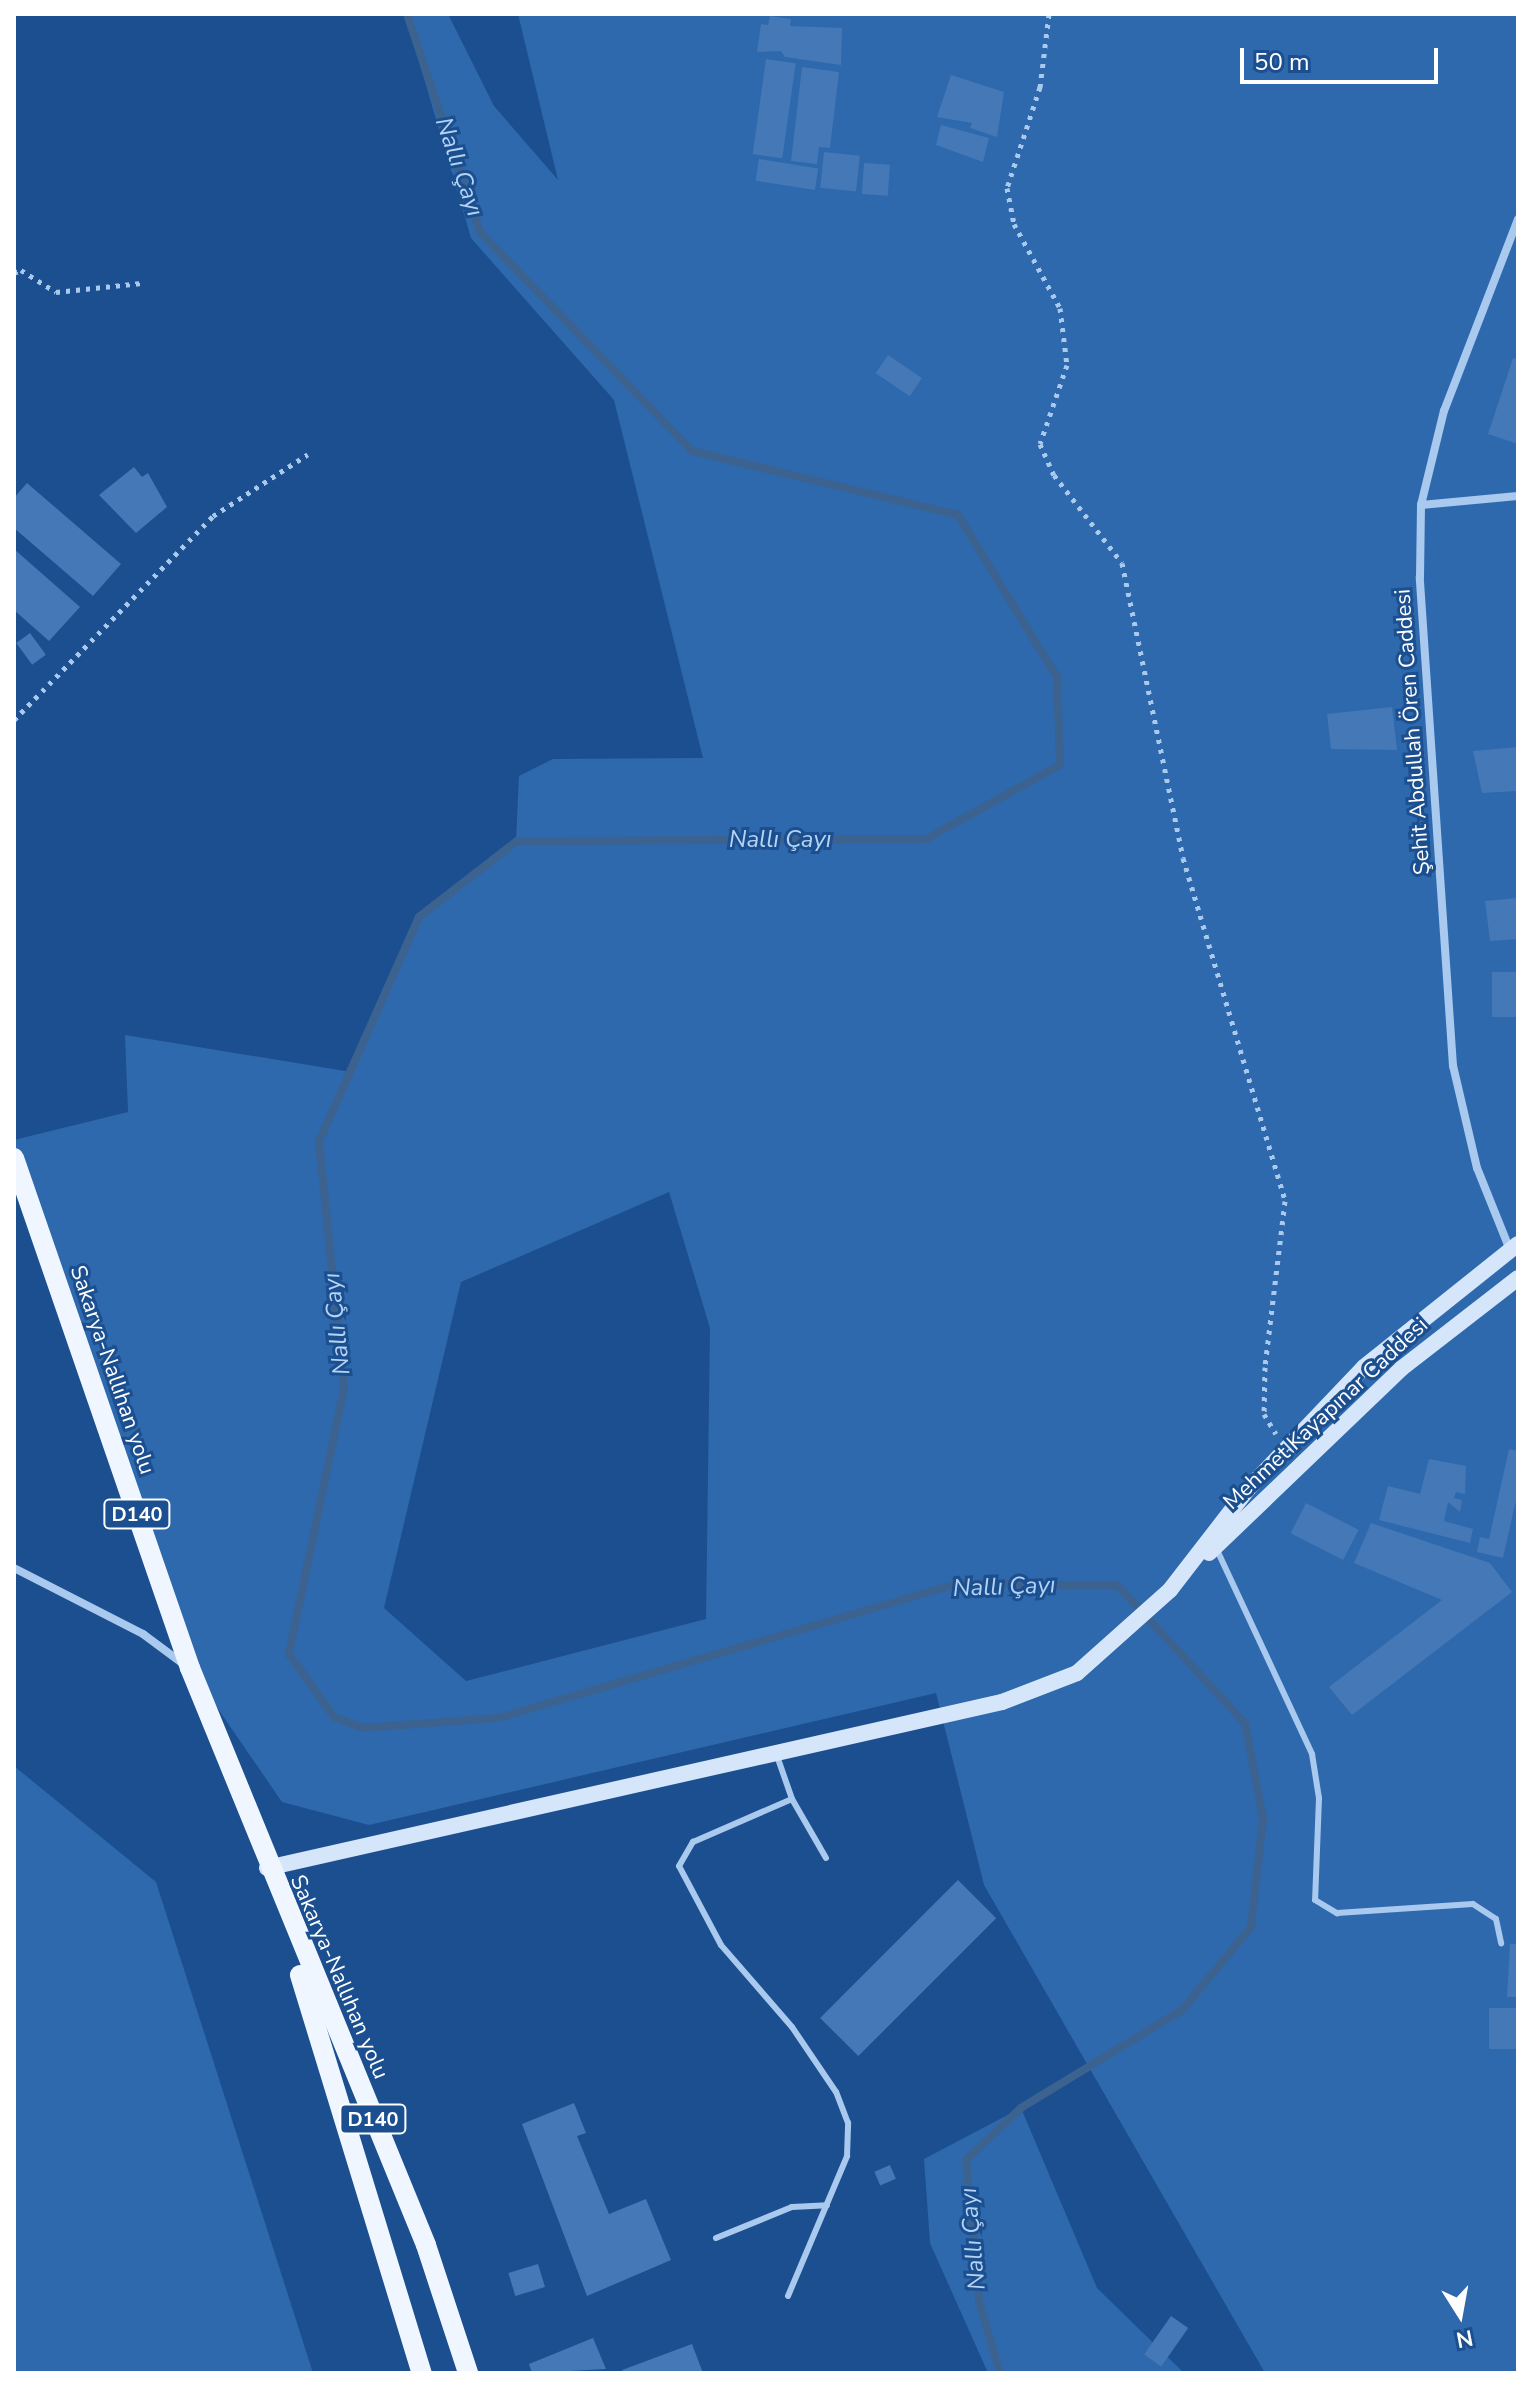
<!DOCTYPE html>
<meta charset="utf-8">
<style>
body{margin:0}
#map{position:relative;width:1532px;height:2387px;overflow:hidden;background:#1b4f8f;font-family:"Nunito Sans",sans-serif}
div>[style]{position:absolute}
.green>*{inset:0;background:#2e69ad}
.stream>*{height:8px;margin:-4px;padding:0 4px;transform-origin:4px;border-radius:4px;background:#3c6290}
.building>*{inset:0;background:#4478b7;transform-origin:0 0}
.path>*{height:5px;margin-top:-2.5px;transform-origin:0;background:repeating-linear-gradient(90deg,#a9c9ee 0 4px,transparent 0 10px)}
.service>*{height:6px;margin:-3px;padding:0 3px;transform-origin:3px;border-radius:3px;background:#a9c9ee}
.minor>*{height:8px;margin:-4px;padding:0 4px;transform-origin:4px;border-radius:4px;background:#a9c9ee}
.secondary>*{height:16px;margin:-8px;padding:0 8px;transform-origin:8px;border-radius:8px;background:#d6e6fa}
.primary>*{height:20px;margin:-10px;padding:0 10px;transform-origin:10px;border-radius:10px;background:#f0f6ff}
span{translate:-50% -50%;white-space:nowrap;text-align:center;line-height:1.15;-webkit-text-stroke:6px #1b4f8f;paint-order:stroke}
.shield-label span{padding:2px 6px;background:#1b4f8f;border:2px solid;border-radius:6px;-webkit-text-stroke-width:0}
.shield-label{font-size:20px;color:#fff;font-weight:700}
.street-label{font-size:22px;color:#fff}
.water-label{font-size:24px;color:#b5d3f5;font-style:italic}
.frame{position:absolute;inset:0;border:16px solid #fff;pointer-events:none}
.north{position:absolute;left:1420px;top:2275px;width:80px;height:80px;-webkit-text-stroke:6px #1b4f8f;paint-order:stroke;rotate:169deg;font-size:22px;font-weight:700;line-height:32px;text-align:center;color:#fff}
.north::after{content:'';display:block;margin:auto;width:28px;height:36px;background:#fff;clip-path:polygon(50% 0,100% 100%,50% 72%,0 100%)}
.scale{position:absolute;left:1240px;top:48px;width:198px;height:36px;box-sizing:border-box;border:4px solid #fff;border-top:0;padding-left:10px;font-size:24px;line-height:28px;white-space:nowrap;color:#fff;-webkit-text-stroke:6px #1b4f8f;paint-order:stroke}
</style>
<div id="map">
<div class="green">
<div style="clip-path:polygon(evenodd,405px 14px,448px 14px,494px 106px,558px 180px,518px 14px,1518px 14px,1518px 2373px,1265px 2373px,984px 1885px,936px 1693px,369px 1825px,282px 1802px,190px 1668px,14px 1158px,14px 1140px,128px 1112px,125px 1035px,351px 1072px,425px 912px,516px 841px,519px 776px,553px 759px,703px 758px,614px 400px,471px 238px,405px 14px,669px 1192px,710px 1328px,706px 1619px,466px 1681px,384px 1608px,461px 1282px,669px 1192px)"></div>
<div style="clip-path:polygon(14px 1766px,156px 1882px,313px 2373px,14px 2373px)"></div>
<div style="clip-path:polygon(1021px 2108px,1097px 2288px,1184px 2373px,988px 2373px,930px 2243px,924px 2159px)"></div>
</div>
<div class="stream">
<div style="left:407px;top:14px;width:230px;rotate:71.5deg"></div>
<div style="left:480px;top:232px;width:305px;rotate:45.9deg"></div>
<div style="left:692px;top:451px;width:274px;rotate:13.5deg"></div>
<div style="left:958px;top:515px;width:190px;rotate:58.6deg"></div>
<div style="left:1057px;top:677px;width:88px;rotate:88deg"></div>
<div style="left:1060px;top:765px;width:153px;rotate:151.1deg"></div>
<div style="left:926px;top:839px;width:409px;rotate:179.7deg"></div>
<div style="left:517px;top:841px;width:124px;rotate:142.2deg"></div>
<div style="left:419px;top:917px;width:246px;rotate:114deg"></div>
<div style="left:319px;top:1142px;width:247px;rotate:84.2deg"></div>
<div style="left:344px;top:1388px;width:272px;rotate:101.7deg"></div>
<div style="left:289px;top:1654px;width:77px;rotate:54.5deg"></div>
<div style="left:334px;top:1717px;width:30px;rotate:21deg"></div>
<div style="left:362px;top:1728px;width:136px;rotate:-4.2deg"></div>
<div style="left:498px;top:1718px;width:481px;rotate:-16.3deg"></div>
<div style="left:960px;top:1583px;width:158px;rotate:1.1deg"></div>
<div style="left:1118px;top:1586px;width:187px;rotate:47.2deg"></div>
<div style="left:1245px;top:1723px;width:97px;rotate:79.3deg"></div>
<div style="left:1263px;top:1818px;width:110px;rotate:96.3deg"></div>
<div style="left:1251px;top:1927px;width:108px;rotate:129.7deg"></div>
<div style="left:1182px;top:2010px;width:188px;rotate:148.7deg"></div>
<div style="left:1021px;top:2108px;width:76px;rotate:136.6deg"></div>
<div style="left:966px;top:2160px;width:142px;rotate:84.7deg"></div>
<div style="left:979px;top:2301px;width:75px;rotate:73.7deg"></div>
</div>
<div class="building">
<div style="clip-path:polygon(770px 16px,791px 19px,790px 26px,842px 28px,841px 65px,785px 57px,781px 51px,757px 52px,761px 24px,768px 25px)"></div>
<div style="left:766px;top:59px;width:30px;height:96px;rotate:8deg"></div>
<div style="clip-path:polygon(802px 67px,839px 72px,830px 148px,819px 147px,817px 164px,791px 161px)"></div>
<div style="clip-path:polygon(951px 75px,1004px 92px,997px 137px,970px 128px,972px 123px,937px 117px)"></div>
<div style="clip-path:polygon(941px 125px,989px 138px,983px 162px,936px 145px)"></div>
<div style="left:824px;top:152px;width:36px;height:36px;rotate:6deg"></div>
<div style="left:759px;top:159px;width:60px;height:22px;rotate:9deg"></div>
<div style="left:864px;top:163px;width:26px;height:31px;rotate:4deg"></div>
<div style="left:888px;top:355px;width:41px;height:22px;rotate:34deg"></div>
<div style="clip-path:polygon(1513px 358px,1518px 360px,1518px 444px,1488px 434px)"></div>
<div style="clip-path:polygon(134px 467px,142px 477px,148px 473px,167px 507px,136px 533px,99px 495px)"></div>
<div style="clip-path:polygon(27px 483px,121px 564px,93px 596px,14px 528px,14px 498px)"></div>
<div style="clip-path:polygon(14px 549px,80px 607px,49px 641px,14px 610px)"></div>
<div style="left:30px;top:633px;width:27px;height:17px;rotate:54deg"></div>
<div style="clip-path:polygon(1392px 707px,1397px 750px,1331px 749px,1327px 714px)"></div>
<div style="clip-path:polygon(1518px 747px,1518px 791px,1482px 793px,1473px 751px)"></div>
<div style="clip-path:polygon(1518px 898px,1518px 939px,1490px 941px,1485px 901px)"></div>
<div style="left:1518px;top:972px;width:45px;height:26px;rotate:90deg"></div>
<div style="clip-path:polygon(1509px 1449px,1518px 1451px,1518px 1491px,1503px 1558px,1477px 1552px,1480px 1537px,1489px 1539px)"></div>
<div style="clip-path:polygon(1429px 1459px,1466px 1466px,1465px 1494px,1456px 1492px,1454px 1498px,1462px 1500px,1460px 1512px,1448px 1502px,1444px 1521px,1473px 1529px,1470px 1543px,1379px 1520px,1388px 1486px,1420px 1494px)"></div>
<div style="left:1306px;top:1503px;width:59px;height:34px;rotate:27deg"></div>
<div style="clip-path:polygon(1371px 1523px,1490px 1563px,1512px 1592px,1352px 1715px,1329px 1687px,1442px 1600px,1354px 1563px)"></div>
<div style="left:958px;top:1880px;width:54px;height:195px;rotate:45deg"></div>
<div style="clip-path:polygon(1510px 1944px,1518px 1944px,1518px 1997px,1507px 1997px)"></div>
<div style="left:1489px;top:2008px;width:29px;height:41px"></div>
<div style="clip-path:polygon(574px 2103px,586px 2133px,577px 2136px,609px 2214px,646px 2199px,671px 2260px,587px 2296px,522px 2124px)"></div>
<div style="left:890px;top:2165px;width:15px;height:17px;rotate:67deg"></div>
<div style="left:538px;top:2264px;width:24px;height:31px;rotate:73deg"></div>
<div style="left:1171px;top:2316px;width:21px;height:47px;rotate:35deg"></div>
<div style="clip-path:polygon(593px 2338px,606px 2369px,532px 2373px,529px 2364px)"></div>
<div style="clip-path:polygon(692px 2344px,703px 2373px,624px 2373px,622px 2370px)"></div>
</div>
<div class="path">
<div style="left:1049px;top:14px;width:74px;rotate:97deg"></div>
<div style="left:1040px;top:87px;width:106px;rotate:108.1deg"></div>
<div style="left:1007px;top:188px;width:37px;rotate:79deg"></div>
<div style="left:1014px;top:224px;width:96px;rotate:61.3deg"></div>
<div style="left:1060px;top:308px;width:57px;rotate:83deg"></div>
<div style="left:1067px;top:365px;width:83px;rotate:108.9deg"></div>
<div style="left:1040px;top:444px;width:34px;rotate:66deg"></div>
<div style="left:1054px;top:475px;width:111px;rotate:52.3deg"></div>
<div style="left:1122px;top:563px;width:301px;rotate:78.3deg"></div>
<div style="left:1183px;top:858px;width:358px;rotate:73.4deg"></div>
<div style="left:1285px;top:1201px;width:167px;rotate:96.9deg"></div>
<div style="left:1265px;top:1367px;width:47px;rotate:91.2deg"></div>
<div style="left:1264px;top:1414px;width:23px;rotate:59deg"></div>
<div style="left:14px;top:273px;width:8px;rotate:-23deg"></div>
<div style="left:21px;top:270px;width:41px;rotate:32.2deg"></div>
<div style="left:56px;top:292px;width:86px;rotate:-6deg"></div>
<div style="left:14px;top:720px;width:285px;rotate:-45.7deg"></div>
<div style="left:213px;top:516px;width:113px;rotate:-33.1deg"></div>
</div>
<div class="service">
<div style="left:1217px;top:1550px;width:225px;rotate:65deg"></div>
<div style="left:1312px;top:1754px;width:45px;rotate:81deg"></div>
<div style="left:1319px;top:1798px;width:102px;rotate:92.2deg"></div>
<div style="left:1315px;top:1900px;width:26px;rotate:31deg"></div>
<div style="left:1337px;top:1913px;width:136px;rotate:-3.8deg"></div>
<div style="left:1473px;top:1904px;width:27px;rotate:33deg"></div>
<div style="left:1496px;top:1919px;width:25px;rotate:78deg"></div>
<div style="left:776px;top:1753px;width:49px;rotate:70.8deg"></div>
<div style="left:792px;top:1799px;width:68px;rotate:60deg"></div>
<div style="left:716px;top:2238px;width:82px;rotate:-22.2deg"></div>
<div style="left:792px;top:2207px;width:35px;rotate:-3deg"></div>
<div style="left:788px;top:2296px;width:152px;rotate:-67.1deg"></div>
<div style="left:847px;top:2156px;width:33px;rotate:-88deg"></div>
<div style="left:848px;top:2123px;width:33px;rotate:-111deg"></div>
<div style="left:836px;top:2092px;width:78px;rotate:-124.1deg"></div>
<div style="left:792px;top:2027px;width:108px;rotate:-130.9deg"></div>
<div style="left:721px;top:1945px;width:89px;rotate:-118deg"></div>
<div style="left:679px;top:1866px;width:28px;rotate:-60deg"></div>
<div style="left:693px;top:1842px;width:108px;rotate:-23.5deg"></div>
</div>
<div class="minor">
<div style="left:1421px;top:505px;width:97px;rotate:-5.3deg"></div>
<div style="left:1510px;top:1250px;width:88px;rotate:-111.9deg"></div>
<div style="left:1477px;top:1168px;width:105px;rotate:-103.2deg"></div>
<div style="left:1453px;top:1066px;width:490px;rotate:-93.9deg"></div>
<div style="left:1420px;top:577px;width:72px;rotate:-89.2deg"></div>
<div style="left:1421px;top:505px;width:97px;rotate:-76.3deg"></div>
<div style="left:1444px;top:411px;width:206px;rotate:-68.9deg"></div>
<div style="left:14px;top:1568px;width:145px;rotate:27.1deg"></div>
<div style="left:143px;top:1634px;width:49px;rotate:36.6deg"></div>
</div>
<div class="secondary">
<div style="left:1209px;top:1553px;width:267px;rotate:-43.8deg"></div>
<div style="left:1402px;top:1368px;width:147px;rotate:-37.8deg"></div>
<div style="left:267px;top:1868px;width:754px;rotate:-12.73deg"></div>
<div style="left:1002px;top:1702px;width:80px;rotate:-21.1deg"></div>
<div style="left:1077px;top:1673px;width:125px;rotate:-41.7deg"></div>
<div style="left:1170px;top:1590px;width:128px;rotate:-52.3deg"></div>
<div style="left:1248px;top:1489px;width:168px;rotate:-46.4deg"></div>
<div style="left:1364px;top:1367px;width:197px;rotate:-38.6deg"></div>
</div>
<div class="primary">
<div style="left:14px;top:1158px;width:540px;rotate:70.96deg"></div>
<div style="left:190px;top:1668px;width:623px;rotate:67.75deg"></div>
<div style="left:426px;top:2245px;width:135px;rotate:71.8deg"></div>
<div style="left:300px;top:1975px;width:416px;rotate:73deg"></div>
</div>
<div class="shield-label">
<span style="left:137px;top:1514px">D140</span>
<span style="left:373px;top:2119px">D140</span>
</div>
<div class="street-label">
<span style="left:1413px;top:732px;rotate:-94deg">Şehit Abdullah Ören Caddesi</span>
<span style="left:112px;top:1370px;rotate:71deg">Sakarya-Nallıhan yolu</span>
<span style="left:1326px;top:1414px;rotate:-43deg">Mehmet Kayapınar Caddesi</span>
<span style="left:339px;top:1977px;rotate:67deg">Sakarya-Nallıhan yolu</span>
</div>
<div class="water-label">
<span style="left:459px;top:167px;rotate:71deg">Nallı Çayı</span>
<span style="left:780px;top:840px">Nallı Çayı</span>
<span style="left:337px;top:1324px;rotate:-96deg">Nallı Çayı</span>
<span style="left:1004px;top:1587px;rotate:-2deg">Nallı Çayı</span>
<span style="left:973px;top:2239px;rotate:-95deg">Nallı Çayı</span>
</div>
<div class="frame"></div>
<div class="north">N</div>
<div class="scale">50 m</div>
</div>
